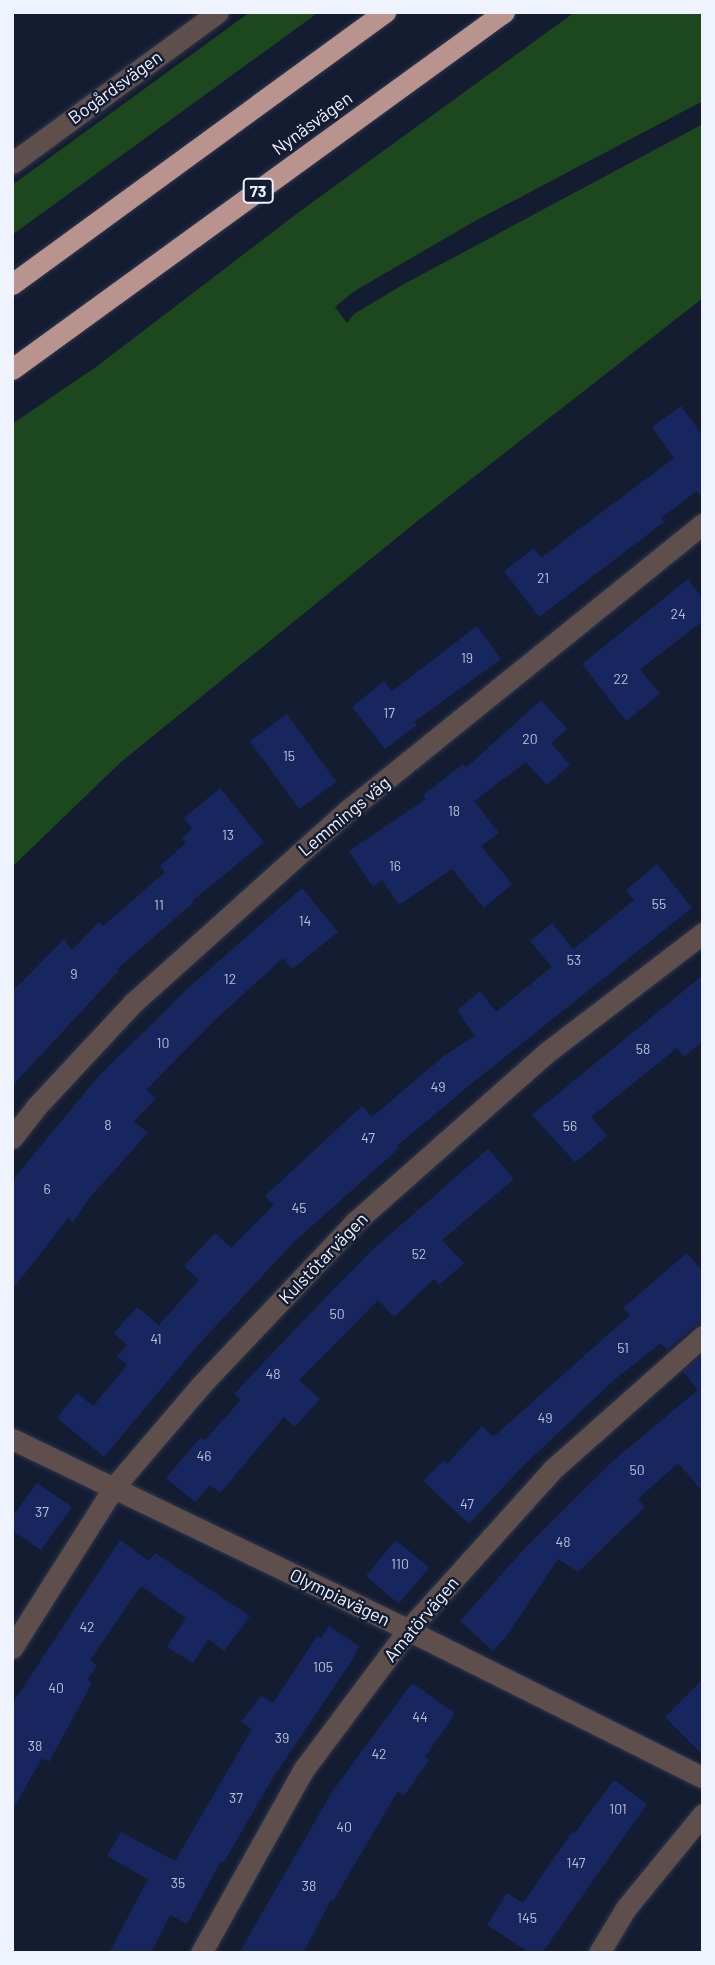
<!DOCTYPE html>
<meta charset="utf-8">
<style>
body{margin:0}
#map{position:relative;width:715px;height:1965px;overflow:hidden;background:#141c32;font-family:Barlow,sans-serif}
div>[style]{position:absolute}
.green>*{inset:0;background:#1d471d}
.building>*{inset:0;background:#18265f;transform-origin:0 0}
.roads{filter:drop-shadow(0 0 2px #2e364a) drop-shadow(0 0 2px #2e364a)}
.minor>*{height:21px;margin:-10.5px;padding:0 10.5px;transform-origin:10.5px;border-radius:10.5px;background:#5e4f4d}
.highway>*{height:21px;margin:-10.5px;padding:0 10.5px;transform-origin:10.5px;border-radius:10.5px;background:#b9948f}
span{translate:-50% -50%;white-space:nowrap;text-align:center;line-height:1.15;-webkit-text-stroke:5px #141c32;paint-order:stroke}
.number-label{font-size:14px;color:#b9c0d6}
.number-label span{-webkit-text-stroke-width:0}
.shield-label span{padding:2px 5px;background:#141c32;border:2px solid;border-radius:5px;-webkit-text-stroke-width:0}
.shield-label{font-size:16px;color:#eff3fd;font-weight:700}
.street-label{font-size:18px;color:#eff3fd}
.frame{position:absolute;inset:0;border:14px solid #eff3fd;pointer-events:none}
</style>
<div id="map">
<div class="green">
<div style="clip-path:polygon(250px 12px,319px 12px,12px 235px,12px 185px)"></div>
<div style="clip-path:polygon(575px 12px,703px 12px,703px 101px,475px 221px,353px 292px,335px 307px,347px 323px,354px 314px,404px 284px,703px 124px,703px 298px,415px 523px,121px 762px,12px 867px,12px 424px,96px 367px,299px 212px)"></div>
</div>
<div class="building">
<div style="clip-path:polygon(681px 406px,703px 436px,703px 499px,697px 491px,661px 518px,664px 522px,539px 617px,504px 571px,534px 548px,541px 558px,674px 458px,652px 427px)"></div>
<div style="clip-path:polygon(688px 579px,703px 599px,703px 621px,640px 669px,660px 694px,626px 721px,582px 664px)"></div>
<div style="clip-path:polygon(477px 626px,501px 659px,414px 722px,417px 725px,385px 749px,352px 707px,384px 681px,392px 691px)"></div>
<div style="clip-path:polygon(541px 700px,567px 729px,551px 743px,570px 765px,547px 785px,526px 762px,474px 801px,499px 833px,481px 846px,512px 884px,484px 908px,452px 869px,399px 905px,382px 880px,373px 887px,349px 851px,426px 799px,423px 795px,463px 764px,466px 768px)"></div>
<div style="left:287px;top:714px;width:84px;height:46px;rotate:54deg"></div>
<div style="clip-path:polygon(220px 788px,264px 842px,192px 901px,193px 903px,117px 969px,119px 971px,12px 1086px,12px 992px,64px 939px,72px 950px,99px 922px,103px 926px,165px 872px,160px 866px,186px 843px,182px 838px,192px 829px,184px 818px)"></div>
<div style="clip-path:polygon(657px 864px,692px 908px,471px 1084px,397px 1146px,399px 1148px,293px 1243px,198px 1345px,104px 1457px,57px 1418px,77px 1393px,93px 1406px,127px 1365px,117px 1356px,127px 1345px,114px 1333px,137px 1307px,159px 1325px,199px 1280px,184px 1266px,215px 1233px,231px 1248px,274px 1205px,265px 1196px,362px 1106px,372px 1117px,445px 1055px,475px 1036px,457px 1010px,480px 991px,496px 1012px,552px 967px,530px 941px,552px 923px,573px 949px,634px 900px,626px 890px)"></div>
<div style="clip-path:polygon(302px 888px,338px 932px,292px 969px,283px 958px,216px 1019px,146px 1090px,156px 1098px,134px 1121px,148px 1133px,91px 1196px,73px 1222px,68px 1218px,12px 1290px,12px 1181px,97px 1078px,187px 989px)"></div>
<div style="clip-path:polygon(703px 975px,703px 1041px,684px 1057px,677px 1048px,591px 1117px,607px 1136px,575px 1162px,532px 1115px)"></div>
<div style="clip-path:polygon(488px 1149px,514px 1179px,442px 1240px,464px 1263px,439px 1285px,434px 1279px,394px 1317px,378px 1300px,299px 1380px,320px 1399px,295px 1427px,284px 1417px,220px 1493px,210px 1485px,195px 1502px,166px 1478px,201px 1437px,205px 1440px,241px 1400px,234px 1394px,301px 1323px,370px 1252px)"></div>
<div style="clip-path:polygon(687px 1253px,703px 1272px,703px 1323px,694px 1326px,667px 1350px,661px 1343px,615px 1379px,523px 1466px,469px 1524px,423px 1481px,444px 1460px,447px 1464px,482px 1426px,493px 1437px,630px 1315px,623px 1308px)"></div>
<div style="clip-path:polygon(703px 1354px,703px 1492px,678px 1463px,638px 1499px,645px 1507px,578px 1572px,558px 1559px,508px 1634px,493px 1651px,460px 1621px,524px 1549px,614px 1460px,698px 1390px,683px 1371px)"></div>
<div style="clip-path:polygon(37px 1483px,72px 1507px,41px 1550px,12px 1530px,12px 1517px)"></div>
<div style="clip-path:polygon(120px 1540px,149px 1561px,155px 1553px,250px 1616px,224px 1651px,208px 1639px,193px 1663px,167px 1647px,186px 1618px,141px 1586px,90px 1660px,97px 1665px,87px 1680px,92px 1683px,49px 1762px,42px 1758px,12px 1811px,12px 1704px)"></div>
<div style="left:396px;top:1540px;width:43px;height:47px;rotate:40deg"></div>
<div style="clip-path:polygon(329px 1626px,359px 1646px,353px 1659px,274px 1776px,224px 1862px,221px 1861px,187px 1924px,170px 1915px,151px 1953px,109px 1953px,148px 1879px,107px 1856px,121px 1832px,175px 1861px,252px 1729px,241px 1722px,261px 1696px,273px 1703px,317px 1636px,321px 1638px)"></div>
<div style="clip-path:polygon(703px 1679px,703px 1755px,665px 1717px)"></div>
<div style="clip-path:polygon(412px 1683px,455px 1713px,425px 1757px,429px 1760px,404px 1796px,398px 1791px,333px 1901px,331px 1900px,303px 1953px,239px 1953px,332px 1792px)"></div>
<div style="clip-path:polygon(614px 1780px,647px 1804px,542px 1953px,530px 1953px,487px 1925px,507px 1893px,523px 1903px,572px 1832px,574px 1834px)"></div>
</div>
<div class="roads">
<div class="minor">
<div style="left:12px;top:163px;width:255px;rotate:-36.2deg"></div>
<div style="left:12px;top:1138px;width:39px;rotate:-52deg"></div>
<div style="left:36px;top:1107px;width:144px;rotate:-47deg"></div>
<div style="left:134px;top:1002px;width:288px;rotate:-41.9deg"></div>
<div style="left:348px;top:810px;width:456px;rotate:-38.9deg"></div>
<div style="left:12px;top:1439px;width:440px;rotate:25.7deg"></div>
<div style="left:408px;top:1630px;width:330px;rotate:26.6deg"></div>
<div style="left:12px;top:1648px;width:191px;rotate:-57.6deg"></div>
<div style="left:114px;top:1487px;width:134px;rotate:-49.5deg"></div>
<div style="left:201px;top:1385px;width:223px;rotate:-46.6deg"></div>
<div style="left:354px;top:1223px;width:256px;rotate:-41.5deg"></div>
<div style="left:546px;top:1053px;width:198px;rotate:-37.4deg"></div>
<div style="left:201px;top:1953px;width:211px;rotate:-60.8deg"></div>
<div style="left:304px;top:1769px;width:174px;rotate:-53.2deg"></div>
<div style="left:408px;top:1630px;width:215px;rotate:-48deg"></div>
<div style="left:552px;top:1470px;width:202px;rotate:-41.6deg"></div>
<div style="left:599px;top:1953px;width:52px;rotate:-59deg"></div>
<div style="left:626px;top:1908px;width:122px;rotate:-50.7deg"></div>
</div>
<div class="highway">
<div style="left:12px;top:284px;width:462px;rotate:-36.1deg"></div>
<div style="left:12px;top:369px;width:608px;rotate:-35.97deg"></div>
</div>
</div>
<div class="number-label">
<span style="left:543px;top:578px">21</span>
<span style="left:678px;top:614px">24</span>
<span style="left:467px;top:658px">19</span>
<span style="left:621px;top:679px">22</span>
<span style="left:389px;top:713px">17</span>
<span style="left:530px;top:739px">20</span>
<span style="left:289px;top:756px">15</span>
<span style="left:454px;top:811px">18</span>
<span style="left:228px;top:835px">13</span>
<span style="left:395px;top:866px">16</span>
<span style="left:659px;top:904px">55</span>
<span style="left:159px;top:905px">11</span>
<span style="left:305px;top:921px">14</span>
<span style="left:574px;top:960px">53</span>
<span style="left:74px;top:974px">9</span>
<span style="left:230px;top:979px">12</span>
<span style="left:163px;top:1043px">10</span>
<span style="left:643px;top:1049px">58</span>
<span style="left:438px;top:1087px">49</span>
<span style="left:108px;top:1125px">8</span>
<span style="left:570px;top:1126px">56</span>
<span style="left:368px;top:1138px">47</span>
<span style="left:47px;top:1189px">6</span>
<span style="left:299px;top:1208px">45</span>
<span style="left:419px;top:1254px">52</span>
<span style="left:337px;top:1314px">50</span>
<span style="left:156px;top:1339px">41</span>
<span style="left:623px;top:1348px">51</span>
<span style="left:273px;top:1374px">48</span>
<span style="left:545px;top:1418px">49</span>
<span style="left:204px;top:1456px">46</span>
<span style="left:637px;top:1470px">50</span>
<span style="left:467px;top:1504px">47</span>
<span style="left:42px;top:1512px">37</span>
<span style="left:563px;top:1542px">48</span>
<span style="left:400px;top:1564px">110</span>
<span style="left:87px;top:1627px">42</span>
<span style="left:323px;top:1667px">105</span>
<span style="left:56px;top:1688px">40</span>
<span style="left:420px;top:1717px">44</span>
<span style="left:282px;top:1738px">39</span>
<span style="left:35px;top:1746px">38</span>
<span style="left:379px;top:1754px">42</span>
<span style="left:236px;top:1798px">37</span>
<span style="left:618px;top:1809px">101</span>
<span style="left:344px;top:1827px">40</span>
<span style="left:576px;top:1863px">147</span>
<span style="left:178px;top:1883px">35</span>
<span style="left:309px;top:1886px">38</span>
<span style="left:527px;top:1918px">145</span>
</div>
<div class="shield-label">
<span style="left:258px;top:191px">73</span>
</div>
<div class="street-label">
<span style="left:115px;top:87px;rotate:-36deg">Bogårdsvägen</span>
<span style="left:312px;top:123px;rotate:-36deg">Nynäsvägen</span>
<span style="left:344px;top:816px;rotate:-40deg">Lemmings väg</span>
<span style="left:323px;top:1258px;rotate:-46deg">Kulstötarvägen</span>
<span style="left:340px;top:1597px;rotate:26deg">Olympiavägen</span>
<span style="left:421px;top:1619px;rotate:-50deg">Amatörvägen</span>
</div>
<div class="frame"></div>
</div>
